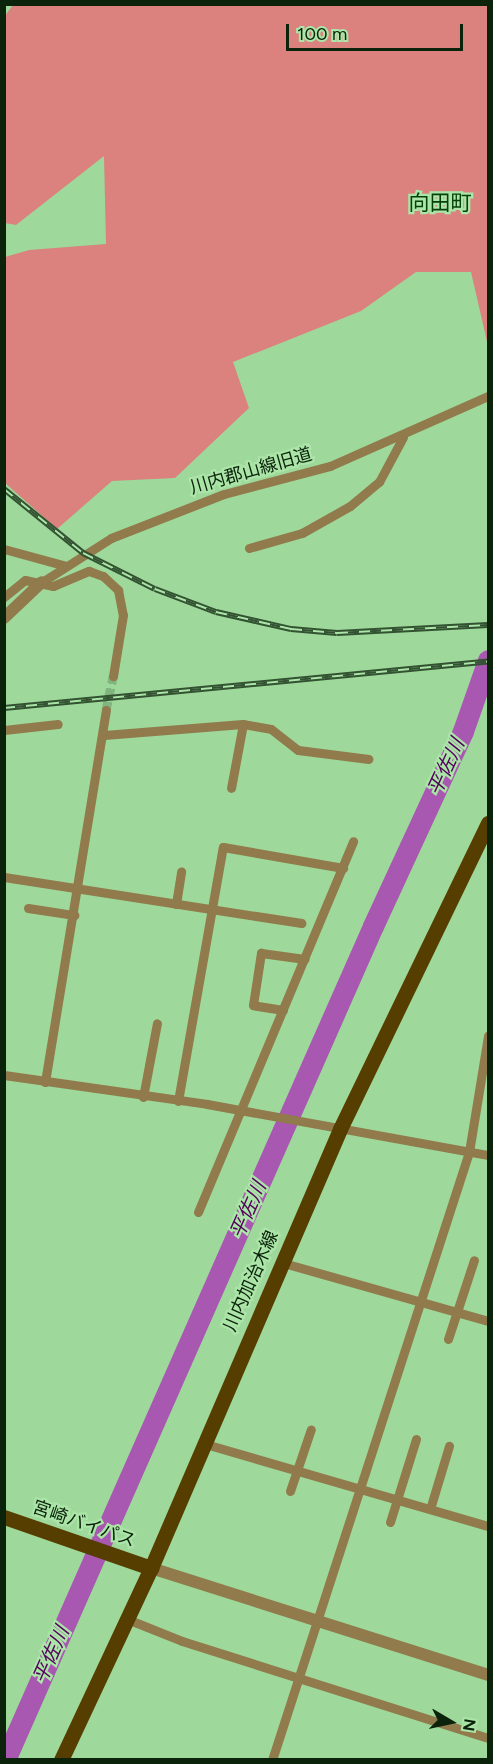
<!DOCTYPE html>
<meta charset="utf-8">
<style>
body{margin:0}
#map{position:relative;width:493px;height:1764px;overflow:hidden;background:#9ed89b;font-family:Figtree,"Noto Sans JP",sans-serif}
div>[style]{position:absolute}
.green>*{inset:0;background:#db827e}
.river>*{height:21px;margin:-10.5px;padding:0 10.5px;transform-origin:10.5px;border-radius:10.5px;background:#a858b1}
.minor-tunnel>*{height:9px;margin-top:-4.5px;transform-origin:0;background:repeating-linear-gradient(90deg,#81b47e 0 9px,transparent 0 13.5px)}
.minor>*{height:9px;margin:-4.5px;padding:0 4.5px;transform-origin:4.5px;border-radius:4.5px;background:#917a4b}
.tertiary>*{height:12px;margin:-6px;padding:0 6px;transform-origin:6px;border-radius:6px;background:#917a4b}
.primary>*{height:15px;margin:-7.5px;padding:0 7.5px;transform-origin:7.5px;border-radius:7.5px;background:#563d00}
.rail>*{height:6px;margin-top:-3px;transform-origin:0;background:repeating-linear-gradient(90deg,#abe5a7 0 11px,#325231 0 22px);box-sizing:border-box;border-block:2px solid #325231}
span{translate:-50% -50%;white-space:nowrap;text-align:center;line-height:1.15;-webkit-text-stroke:4.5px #abe5a7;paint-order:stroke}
.street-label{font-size:18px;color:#0b220b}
.water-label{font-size:20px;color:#54035d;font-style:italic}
.quarter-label{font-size:21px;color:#064109}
.frame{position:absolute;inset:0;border:6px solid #0b220b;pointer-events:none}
.north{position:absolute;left:421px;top:1692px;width:60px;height:60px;-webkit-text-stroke:4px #abe5a7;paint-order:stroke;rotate:99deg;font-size:16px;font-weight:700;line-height:24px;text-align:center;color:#0b220b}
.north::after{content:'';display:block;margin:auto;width:21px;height:27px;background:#0b220b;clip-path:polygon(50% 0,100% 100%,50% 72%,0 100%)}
.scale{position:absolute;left:286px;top:24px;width:177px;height:27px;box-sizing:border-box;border:3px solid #0b220b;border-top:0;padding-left:8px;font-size:18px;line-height:21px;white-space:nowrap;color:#0b220b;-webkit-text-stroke:4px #abe5a7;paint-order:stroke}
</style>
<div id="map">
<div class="green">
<div style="clip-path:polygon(13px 5px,488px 5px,488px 346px,471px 272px,416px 272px,361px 311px,233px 362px,249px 408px,175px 478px,112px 481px,57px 529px,5px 483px,5px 257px,29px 250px,106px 244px,104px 156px,16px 225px,5px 223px,4px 17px)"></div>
</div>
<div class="river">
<div style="left:5px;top:1760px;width:912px;rotate:-66.19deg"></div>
<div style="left:373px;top:926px;width:215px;rotate:-65.2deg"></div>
<div style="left:463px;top:731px;width:75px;rotate:-70.6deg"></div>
</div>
<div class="minor-tunnel">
<div style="left:106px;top:710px;width:35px;rotate:-78deg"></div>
</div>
<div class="minor">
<div style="left:249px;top:548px;width:55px;rotate:-15.8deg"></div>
<div style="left:302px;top:533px;width:55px;rotate:-29.4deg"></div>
<div style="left:350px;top:506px;width:38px;rotate:-40deg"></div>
<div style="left:379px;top:482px;width:51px;rotate:-61.9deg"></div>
<div style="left:4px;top:549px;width:64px;rotate:15.3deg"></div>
<div style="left:42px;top:582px;width:82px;rotate:-32.5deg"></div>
<div style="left:111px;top:538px;width:121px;rotate:-21.3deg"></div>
<div style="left:224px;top:494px;width:110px;rotate:-14.8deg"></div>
<div style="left:330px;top:466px;width:173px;rotate:-23.9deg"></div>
<div style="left:4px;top:597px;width:27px;rotate:-39deg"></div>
<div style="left:25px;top:580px;width:29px;rotate:12deg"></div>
<div style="left:53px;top:586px;width:39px;rotate:-23deg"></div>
<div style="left:89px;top:571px;width:15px;rotate:20deg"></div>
<div style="left:103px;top:576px;width:21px;rotate:43deg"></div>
<div style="left:118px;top:590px;width:25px;rotate:79deg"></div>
<div style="left:123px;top:615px;width:62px;rotate:99.3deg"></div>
<div style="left:243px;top:724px;width:28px;rotate:10deg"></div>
<div style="left:271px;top:729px;width:34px;rotate:38deg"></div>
<div style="left:298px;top:750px;width:71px;rotate:7.3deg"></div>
<div style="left:4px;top:730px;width:54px;rotate:-6.3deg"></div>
<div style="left:104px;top:735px;width:139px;rotate:-4.5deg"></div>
<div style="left:243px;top:724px;width:65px;rotate:100.6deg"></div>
<div style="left:4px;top:877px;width:301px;rotate:8.8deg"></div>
<div style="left:176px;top:904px;width:33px;rotate:-81deg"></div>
<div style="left:28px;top:908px;width:47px;rotate:8.7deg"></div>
<div style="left:283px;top:1010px;width:30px;rotate:-171deg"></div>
<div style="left:253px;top:1005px;width:53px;rotate:-81.3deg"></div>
<div style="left:261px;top:953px;width:44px;rotate:7.8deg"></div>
<div style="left:4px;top:1075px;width:205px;rotate:8.1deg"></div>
<div style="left:207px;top:1104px;width:286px;rotate:10.3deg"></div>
<div style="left:45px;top:1082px;width:377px;rotate:-80.7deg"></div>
<div style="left:143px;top:1097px;width:75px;rotate:-79.3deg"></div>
<div style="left:178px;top:1101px;width:258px;rotate:-80deg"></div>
<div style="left:223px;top:847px;width:122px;rotate:9.9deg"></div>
<div style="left:198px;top:1212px;width:402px;rotate:-67.3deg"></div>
<div style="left:280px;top:1262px;width:216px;rotate:15.8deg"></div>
<div style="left:448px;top:1339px;width:83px;rotate:-71.8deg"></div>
<div style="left:202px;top:1443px;width:298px;rotate:16.2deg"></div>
<div style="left:290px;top:1491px;width:65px;rotate:-71.3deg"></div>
<div style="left:430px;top:1509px;width:66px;rotate:-73.2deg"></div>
<div style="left:390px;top:1522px;width:87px;rotate:-72.6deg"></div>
<div style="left:127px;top:1619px;width:59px;rotate:21.8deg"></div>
<div style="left:182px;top:1641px;width:321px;rotate:17.6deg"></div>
<div style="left:272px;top:1760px;width:639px;rotate:-72.05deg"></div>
<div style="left:469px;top:1152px;width:118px;rotate:-80.7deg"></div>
</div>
<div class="tertiary">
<div style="left:4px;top:618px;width:52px;rotate:-43.5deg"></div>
<div style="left:151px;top:1568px;width:354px;rotate:17.6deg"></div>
</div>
<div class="primary">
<div style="left:4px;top:1517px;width:156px;rotate:19.1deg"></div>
<div style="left:61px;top:1760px;width:212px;rotate:-64.9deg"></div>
<div style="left:151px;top:1568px;width:478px;rotate:-66.7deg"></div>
<div style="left:340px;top:1129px;width:340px;rotate:-64.2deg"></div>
</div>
<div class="rail">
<div style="left:4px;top:489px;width:102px;rotate:39deg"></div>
<div style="left:83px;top:553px;width:80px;rotate:26.6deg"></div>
<div style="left:155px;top:589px;width:65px;rotate:20.7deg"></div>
<div style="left:216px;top:612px;width:77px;rotate:12.8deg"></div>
<div style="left:291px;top:629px;width:46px;rotate:5deg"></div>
<div style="left:337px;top:633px;width:151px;rotate:-3deg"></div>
<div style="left:4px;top:708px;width:486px;rotate:-5.5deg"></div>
</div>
<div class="street-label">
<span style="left:251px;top:471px;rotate:-16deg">川内郡山線旧道</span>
<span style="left:251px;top:1281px;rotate:-66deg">川内加治木線</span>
<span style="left:84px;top:1524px;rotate:19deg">宮崎バイパス</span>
</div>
<div class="water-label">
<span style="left:446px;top:767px;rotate:-65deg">平佐川</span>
<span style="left:248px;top:1210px;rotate:-66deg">平佐川</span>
<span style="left:51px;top:1655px;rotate:-66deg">平佐川</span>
</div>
<div class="quarter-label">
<span style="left:440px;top:203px">向田町</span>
</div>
<div class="frame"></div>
<div class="north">N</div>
<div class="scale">100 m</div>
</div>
